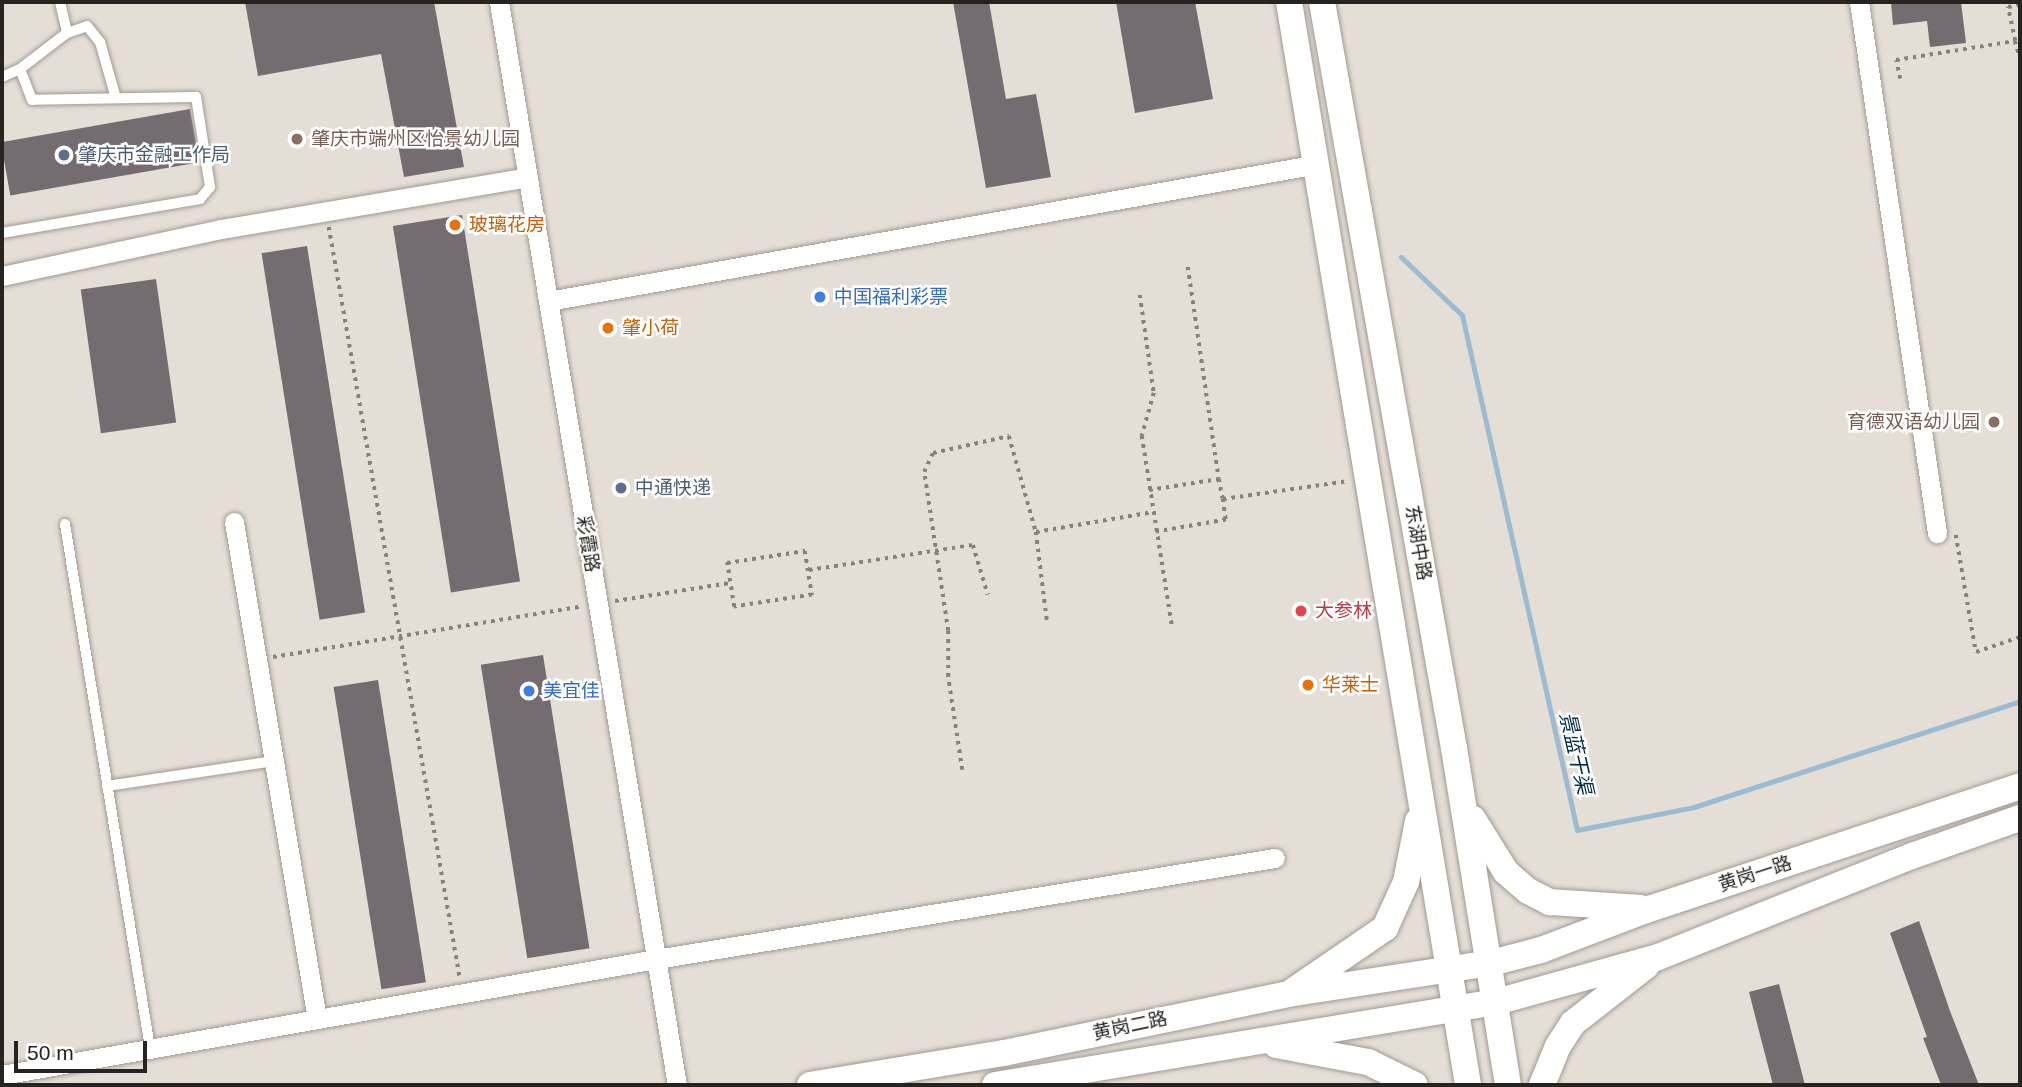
<!DOCTYPE html>
<meta charset="utf-8">
<style>
body{margin:0}
#map{position:relative;width:2022px;height:1087px;overflow:hidden;background:#e5ded6;font-family:Arial,"Noto Sans SC",sans-serif}
div>[style]{position:absolute}
.stream>*{height:5px;margin:-2.5px;padding:0 2.5px;transform-origin:2.5px;border-radius:2.5px;background:#9abbd2}
.building>*{inset:0;background:#756c72;transform-origin:0 0}
.path>*{height:3.5px;margin-top:-1.75px;transform-origin:0;background:repeating-linear-gradient(90deg,#86817b 0 3.5px,transparent 0 8.5px)}
.roads{filter:drop-shadow(0 0 2px #a19a93) drop-shadow(0 0 2px #a19a93)}
.service>*{height:10px;margin:-5px;padding:0 5px;transform-origin:5px;border-radius:5px;background:#fff}
.minor>*{height:19px;margin:-9.5px;padding:0 9.5px;transform-origin:9.5px;border-radius:9.5px;background:#fff}
.secondary>*{height:26px;margin:-13px;padding:0 13px;transform-origin:13px;border-radius:13px;background:#fff}
.dots>*{width:19px;height:19px;translate:-50% -50%;box-sizing:border-box;border:4px solid #fff;border-radius:50%}
span{translate:-50% -50%;white-space:nowrap;text-align:center;line-height:1.15;-webkit-text-stroke:5px #fff;paint-order:stroke}
.education-label{font-size:19px;color:#785e54}
.left{translate:0 -50%;text-align:left}
.right{translate:-100% -50%;text-align:right}
.service-label{font-size:19px;color:#4e5e75}
.food-label{font-size:19px;color:#c56008}
.shop-label{font-size:19px;color:#366cbe}
.street-label{font-size:19px;color:#262320}
.health-label{font-size:19px;color:#be3a42}
.water-label{font-size:21px;color:#012f46;font-style:italic}
.frame{position:absolute;inset:0;border:4px solid #262320;pointer-events:none}
.scale{position:absolute;left:14px;top:1041px;width:133px;height:32px;box-sizing:border-box;border:4px solid #262320;border-top:0;padding-left:9px;font-size:21px;line-height:24px;white-space:nowrap;color:#262320;-webkit-text-stroke:5px #fff;paint-order:stroke}
</style>
<div id="map">
<div class="stream">
<div style="left:1401px;top:257px;width:84px;rotate:43.6deg"></div>
<div style="left:1462px;top:315px;width:528px;rotate:77.41deg"></div>
<div style="left:1577px;top:830px;width:119px;rotate:-11.1deg"></div>
<div style="left:1694px;top:807px;width:343px;rotate:-18deg"></div>
</div>
<div class="building">
<div style="clip-path:polygon(245px 2px,434px 2px,464px 167px,404px 177px,381px 54px,258px 76px)"></div>
<div style="clip-path:polygon(953px 2px,989px 2px,1006px 99px,1036px 94px,1051px 177px,986px 188px)"></div>
<div style="clip-path:polygon(1116px 2px,1195px 2px,1213px 99px,1135px 113px)"></div>
<div style="clip-path:polygon(1891px 2px,1961px 2px,1966px 43px,1930px 47px,1927px 21px,1893px 25px)"></div>
<div style="left:190px;top:109px;width:54px;height:192px;rotate:80deg"></div>
<div style="left:462px;top:215px;width:371px;height:70px;rotate:81deg"></div>
<div style="left:307px;top:246px;width:371px;height:46px;rotate:81deg"></div>
<div style="left:156px;top:279px;width:145px;height:76px;rotate:82deg"></div>
<div style="left:543px;top:655px;width:297px;height:63px;rotate:81deg"></div>
<div style="left:378px;top:680px;width:306px;height:45px;rotate:81deg"></div>
<div style="clip-path:polygon(1919px 921px,1950px 1011px,1979px 1085px,1941px 1085px,1923px 1038px,1927px 1037px,1890px 933px)"></div>
<div style="clip-path:polygon(1779px 984px,1788px 1019px,1805px 1085px,1773px 1085px,1761px 1039px,1749px 992px)"></div>
</div>
<div class="path">
<div style="left:2015px;top:41px;width:35px;rotate:-102deg"></div>
<div style="left:2008px;top:7px;width:12px;rotate:-9deg"></div>
<div style="left:1900px;top:79px;width:19px;rotate:-102deg"></div>
<div style="left:1896px;top:60px;width:121px;rotate:-9.1deg"></div>
<div style="left:2015px;top:41px;width:17px;rotate:73deg"></div>
<div style="left:329px;top:227px;width:762px;rotate:80.11deg"></div>
<div style="left:1188px;top:267px;width:214px;rotate:81.7deg"></div>
<div style="left:1140px;top:295px;width:99px;rotate:81.9deg"></div>
<div style="left:1154px;top:393px;width:45px;rotate:105.6deg"></div>
<div style="left:1142px;top:436px;width:191px;rotate:81deg"></div>
<div style="left:1149px;top:490px;width:71px;rotate:-8.9deg"></div>
<div style="left:1219px;top:479px;width:20px;rotate:79deg"></div>
<div style="left:1223px;top:499px;width:21px;rotate:82deg"></div>
<div style="left:1226px;top:520px;width:71px;rotate:170.3deg"></div>
<div style="left:1223px;top:499px;width:127px;rotate:-8.1deg"></div>
<div style="left:1036px;top:532px;width:119px;rotate:-9.7deg"></div>
<div style="left:1956px;top:535px;width:119px;rotate:80.3deg"></div>
<div style="left:1976px;top:652px;width:46px;rotate:-18.8deg"></div>
<div style="left:805px;top:551px;width:45px;rotate:81deg"></div>
<div style="left:812px;top:595px;width:79px;rotate:171.3deg"></div>
<div style="left:734px;top:607px;width:45px;rotate:-99deg"></div>
<div style="left:727px;top:563px;width:79px;rotate:-8.7deg"></div>
<div style="left:809px;top:570px;width:166px;rotate:-8.7deg"></div>
<div style="left:973px;top:545px;width:52px;rotate:73.3deg"></div>
<div style="left:615px;top:601px;width:116px;rotate:-8.9deg"></div>
<div style="left:273px;top:657px;width:311px;rotate:-9.3deg"></div>
<div style="left:962px;top:770px;width:94px;rotate:-98.6deg"></div>
<div style="left:948px;top:677px;width:46px;rotate:-90deg"></div>
<div style="left:948px;top:631px;width:161px;rotate:-98.6deg"></div>
<div style="left:924px;top:472px;width:21px;rotate:-65deg"></div>
<div style="left:933px;top:453px;width:78px;rotate:-12.6deg"></div>
<div style="left:1009px;top:436px;width:100px;rotate:74.3deg"></div>
<div style="left:1036px;top:532px;width:89px;rotate:82.9deg"></div>
</div>
<div class="roads">
<div class="service">
<div style="left:60px;top:2px;width:32px;rotate:77deg"></div>
<div style="left:2px;top:77px;width:20px;rotate:-24deg"></div>
<div style="left:20px;top:69px;width:59px;rotate:-37.5deg"></div>
<div style="left:67px;top:33px;width:21px;rotate:-19deg"></div>
<div style="left:87px;top:26px;width:21px;rotate:51deg"></div>
<div style="left:100px;top:42px;width:58px;rotate:74.1deg"></div>
<div style="left:2px;top:233px;width:201px;rotate:-9.7deg"></div>
<div style="left:200px;top:199px;width:16px;rotate:-50deg"></div>
<div style="left:210px;top:187px;width:91px;rotate:-98.8deg"></div>
<div style="left:196px;top:97px;width:164px;rotate:179deg"></div>
<div style="left:32px;top:100px;width:33px;rotate:-111deg"></div>
<div style="left:65px;top:524px;width:531px;rotate:80.79deg"></div>
<div style="left:107px;top:786px;width:169px;rotate:-8.5deg"></div>
</div>
<div class="minor">
<div style="left:499px;top:2px;width:1098px;rotate:80.67deg"></div>
<div style="left:1859px;top:2px;width:537px;rotate:81.64deg"></div>
<div style="left:2px;top:276px;width:224px;rotate:-12.1deg"></div>
<div style="left:221px;top:229px;width:311px;rotate:-9.6deg"></div>
<div style="left:548px;top:301px;width:782px;rotate:-10.09deg"></div>
<div style="left:234px;top:522px;width:504px;rotate:80.52deg"></div>
<div style="left:2px;top:1075px;width:664px;rotate:-10.06deg"></div>
<div style="left:656px;top:959px;width:627px;rotate:-9.27deg"></div>
</div>
<div class="secondary">
<div style="left:1289px;top:2px;width:1098px;rotate:80.61deg"></div>
<div style="left:1322px;top:2px;width:758px;rotate:79.97deg"></div>
<div style="left:1454px;top:748px;width:341px;rotate:80.9deg"></div>
<div style="left:1473px;top:819px;width:62px;rotate:58.1deg"></div>
<div style="left:1506px;top:872px;width:29px;rotate:41deg"></div>
<div style="left:1528px;top:891px;width:25px;rotate:27deg"></div>
<div style="left:1550px;top:902px;width:90px;rotate:3.8deg"></div>
<div style="left:1293px;top:991px;width:112px;rotate:-34.4deg"></div>
<div style="left:1385px;top:928px;width:51px;rotate:-65.5deg"></div>
<div style="left:1406px;top:882px;width:62px;rotate:-78.9deg"></div>
<div style="left:1276px;top:1045px;width:94px;rotate:10.5deg"></div>
<div style="left:1368px;top:1062px;width:52px;rotate:26.1deg"></div>
<div style="left:810px;top:1085px;width:197px;rotate:-9.4deg"></div>
<div style="left:1004px;top:1053px;width:290px;rotate:-11.7deg"></div>
<div style="left:1288px;top:994px;width:205px;rotate:-8.7deg"></div>
<div style="left:1491px;top:963px;width:52px;rotate:-14.6deg"></div>
<div style="left:1541px;top:950px;width:116px;rotate:-20.8deg"></div>
<div style="left:1649px;top:909px;width:391px;rotate:-18.3deg"></div>
<div style="left:995px;top:1085px;width:508px;rotate:-9.41deg"></div>
<div style="left:1496px;top:1002px;width:168px;rotate:-15.5deg"></div>
<div style="left:1658px;top:957px;width:273px;rotate:-21.7deg"></div>
<div style="left:1912px;top:856px;width:114px;rotate:-19.4deg"></div>
<div style="left:1542px;top:1085px;width:42px;rotate:-67.7deg"></div>
<div style="left:1558px;top:1046px;width:27px;rotate:-57deg"></div>
<div style="left:1573px;top:1023px;width:93px;rotate:-38deg"></div>
</div>
</div>
<div class="dots">
<div style="left:297px;top:139px;background:#8d6e63"></div>
<div style="left:64px;top:155px;background:#5c6f8a"></div>
<div style="left:455px;top:225px;background:#e8710a"></div>
<div style="left:820px;top:297px;background:#3f7fe0"></div>
<div style="left:608px;top:328px;background:#e8710a"></div>
<div style="left:1994px;top:422px;background:#8d6e63"></div>
<div style="left:621px;top:488px;background:#5c6f8a"></div>
<div style="left:1301px;top:611px;background:#e0444e"></div>
<div style="left:1308px;top:685px;background:#e8710a"></div>
<div style="left:529px;top:691px;background:#3f7fe0"></div>
</div>
<div class="education-label">
<span class="left" style="left:311px;top:139px">肇庆市端州区怡景幼儿园</span>
<span class="right" style="left:1980px;top:422px">育德双语幼儿园</span>
</div>
<div class="service-label">
<span class="left" style="left:78px;top:155px">肇庆市金融工作局</span>
<span class="left" style="left:635px;top:488px">中通快递</span>
</div>
<div class="food-label">
<span class="left" style="left:469px;top:225px">玻璃花房</span>
<span class="left" style="left:622px;top:328px">肇小荷</span>
<span class="left" style="left:1322px;top:685px">华莱士</span>
</div>
<div class="shop-label">
<span class="left" style="left:834px;top:297px">中国福利彩票</span>
<span class="left" style="left:543px;top:691px">美宜佳</span>
</div>
<div class="street-label">
<span style="left:1418px;top:543px;rotate:80deg">东湖中路</span>
<span style="left:588px;top:544px;rotate:81deg">彩霞路</span>
<span style="left:1755px;top:874px;rotate:-18deg">黄岗一路</span>
<span style="left:1130px;top:1026px;rotate:-12deg">黄岗二路</span>
</div>
<div class="health-label">
<span class="left" style="left:1315px;top:611px">大参林</span>
</div>
<div class="water-label">
<span style="left:1576px;top:753px;rotate:77deg">景蓝干渠</span>
</div>
<div class="frame"></div>
<div class="scale">50 m</div>
</div>
